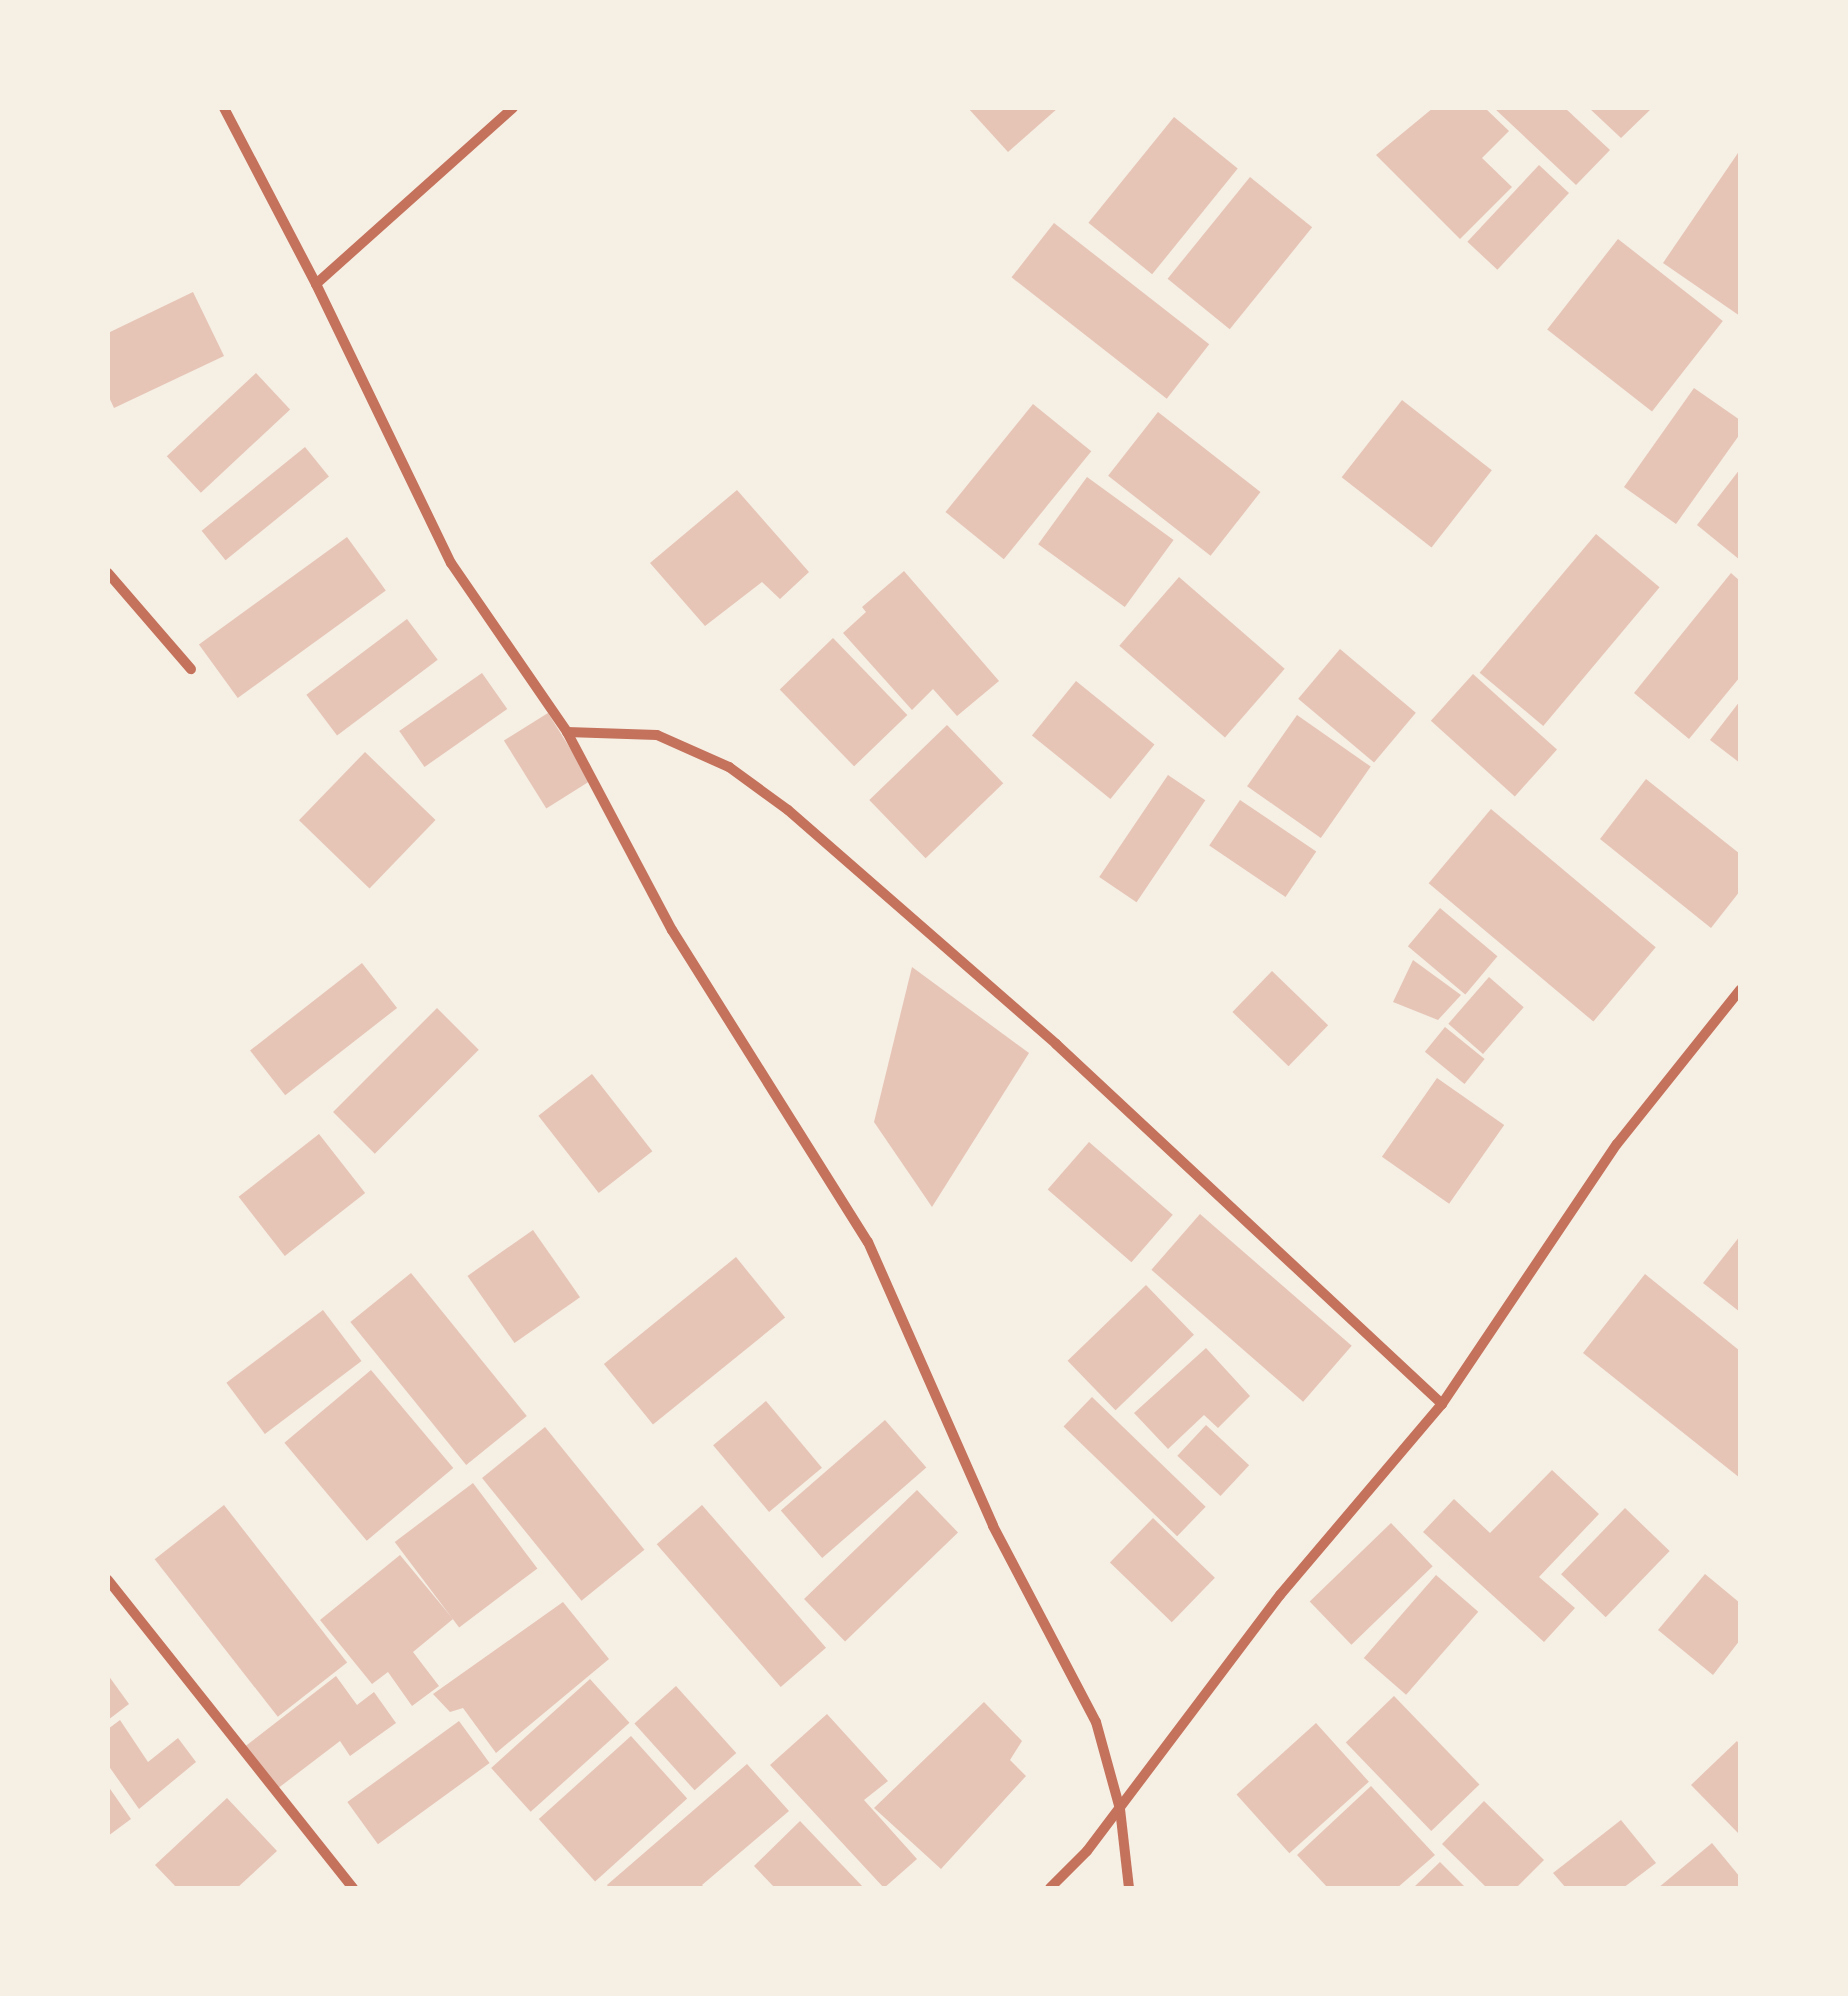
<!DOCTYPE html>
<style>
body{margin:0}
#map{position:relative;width:1848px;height:1996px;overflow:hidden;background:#f6efe4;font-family:"Noto Sans",sans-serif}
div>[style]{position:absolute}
.building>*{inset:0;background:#e6c5b7;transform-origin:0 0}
.minor>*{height:10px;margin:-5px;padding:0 5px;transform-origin:5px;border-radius:5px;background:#c5725c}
span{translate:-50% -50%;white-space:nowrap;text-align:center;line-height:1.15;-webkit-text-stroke:10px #f6efe4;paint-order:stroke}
.frame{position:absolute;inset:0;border:110px solid #f6efe4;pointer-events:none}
</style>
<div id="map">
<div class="building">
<div style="clip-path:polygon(968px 108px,1058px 108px,1008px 152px)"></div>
<div style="clip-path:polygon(1433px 108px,1485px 108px,1509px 131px,1482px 158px,1512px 187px,1460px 239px,1376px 155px)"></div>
<div style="clip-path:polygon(1494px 108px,1565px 108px,1610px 150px,1576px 185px)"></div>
<div style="clip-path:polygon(1589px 108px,1652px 108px,1621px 138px)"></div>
<div style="left:1174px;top:117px;width:82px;height:136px;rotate:39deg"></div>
<div style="clip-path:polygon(1740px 150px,1740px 316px,1663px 263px)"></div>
<div style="left:1539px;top:165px;width:41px;height:105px;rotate:43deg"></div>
<div style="left:1250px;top:177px;width:80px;height:131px;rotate:39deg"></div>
<div style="left:1054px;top:223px;width:197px;height:69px;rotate:38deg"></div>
<div style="left:1618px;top:239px;width:133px;height:115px;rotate:38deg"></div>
<div style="clip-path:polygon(193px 292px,224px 356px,114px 408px,108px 395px,108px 333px)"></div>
<div style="left:256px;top:373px;width:50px;height:122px;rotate:47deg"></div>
<div style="clip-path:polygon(1694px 388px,1740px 420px,1740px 434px,1676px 524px,1624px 487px)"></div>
<div style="left:1402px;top:400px;width:114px;height:98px;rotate:38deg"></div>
<div style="left:1033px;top:404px;width:75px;height:139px;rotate:39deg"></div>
<div style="left:1158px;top:412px;width:130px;height:81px;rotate:38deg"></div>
<div style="left:305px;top:447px;width:38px;height:133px;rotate:51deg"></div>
<div style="clip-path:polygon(1740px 469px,1740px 560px,1697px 525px)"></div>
<div style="left:1087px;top:477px;width:107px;height:83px;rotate:36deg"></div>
<div style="clip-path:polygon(737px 490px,809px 572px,780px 599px,762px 582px,705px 626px,650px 563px)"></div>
<div style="left:1596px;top:534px;width:83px;height:181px;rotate:40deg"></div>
<div style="left:347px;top:537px;width:66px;height:183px;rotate:54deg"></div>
<div style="clip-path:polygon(904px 571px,999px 681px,957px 716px,933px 689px,912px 710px,843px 633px,866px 612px,862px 607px)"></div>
<div style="clip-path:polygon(1731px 573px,1740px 581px,1740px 677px,1689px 739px,1634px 693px)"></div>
<div style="left:1179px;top:577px;width:140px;height:91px;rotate:41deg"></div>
<div style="left:407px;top:619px;width:51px;height:126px;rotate:53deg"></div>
<div style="left:833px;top:638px;width:107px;height:74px;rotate:46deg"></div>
<div style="left:1340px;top:649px;width:99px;height:65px;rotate:40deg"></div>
<div style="left:482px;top:673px;width:44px;height:101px;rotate:55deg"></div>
<div style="left:1473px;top:674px;width:113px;height:63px;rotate:42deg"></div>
<div style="left:1076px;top:681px;width:101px;height:70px;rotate:39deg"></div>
<div style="clip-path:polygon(1740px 701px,1740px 763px,1710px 740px)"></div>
<div style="left:548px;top:713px;width:80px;height:52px;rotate:58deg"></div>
<div style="left:1297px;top:715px;width:90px;height:87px;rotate:35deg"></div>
<div style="left:947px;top:725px;width:81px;height:108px;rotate:46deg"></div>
<div style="left:365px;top:752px;width:98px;height:95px;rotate:44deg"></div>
<div style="left:1168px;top:775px;width:45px;height:123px;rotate:34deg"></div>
<div style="clip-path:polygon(1646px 779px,1740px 854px,1740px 891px,1711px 928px,1600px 839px)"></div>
<div style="left:1240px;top:800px;width:92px;height:55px;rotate:34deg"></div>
<div style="left:1491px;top:809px;width:215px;height:97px;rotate:40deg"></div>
<div style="left:1440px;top:908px;width:75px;height:50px;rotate:40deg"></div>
<div style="clip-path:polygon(1413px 960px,1461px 995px,1438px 1020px,1393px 1002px)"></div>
<div style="left:362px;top:963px;width:57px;height:142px;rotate:52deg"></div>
<div style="clip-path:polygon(912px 967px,1029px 1053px,932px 1207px,874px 1122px)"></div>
<div style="left:1272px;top:971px;width:78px;height:57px;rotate:44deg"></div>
<div style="left:1489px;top:977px;width:46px;height:62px;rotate:41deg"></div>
<div style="left:437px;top:1008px;width:59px;height:147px;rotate:45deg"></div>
<div style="left:1445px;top:1027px;width:51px;height:32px;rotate:39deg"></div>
<div style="left:592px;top:1074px;width:98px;height:68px;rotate:52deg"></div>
<div style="left:1437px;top:1078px;width:82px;height:96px;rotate:35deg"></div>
<div style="left:319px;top:1134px;width:75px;height:102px;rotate:52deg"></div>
<div style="left:1089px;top:1142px;width:111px;height:63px;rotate:41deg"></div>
<div style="left:1200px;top:1214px;width:201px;height:74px;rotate:41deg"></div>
<div style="left:533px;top:1230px;width:82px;height:80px;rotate:55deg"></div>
<div style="clip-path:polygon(1740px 1236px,1740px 1312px,1703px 1283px)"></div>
<div style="left:736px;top:1257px;width:78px;height:170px;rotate:51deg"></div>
<div style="left:411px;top:1273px;width:184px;height:78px;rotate:51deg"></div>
<div style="clip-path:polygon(1645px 1274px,1740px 1351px,1740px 1478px,1583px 1353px)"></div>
<div style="left:1146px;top:1285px;width:69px;height:109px;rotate:46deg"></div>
<div style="left:323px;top:1310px;width:64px;height:121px;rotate:53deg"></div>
<div style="clip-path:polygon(1206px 1348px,1250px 1396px,1218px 1428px,1204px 1415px,1168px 1449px,1134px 1413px)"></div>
<div style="left:371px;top:1370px;width:128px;height:113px;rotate:50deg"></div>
<div style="left:1092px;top:1397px;width:158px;height:41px;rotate:44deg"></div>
<div style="left:766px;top:1401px;width:87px;height:69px;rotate:50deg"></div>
<div style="left:885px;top:1420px;width:63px;height:138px;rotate:49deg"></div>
<div style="left:1206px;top:1425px;width:59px;height:42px;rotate:43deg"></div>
<div style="left:545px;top:1427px;width:158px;height:81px;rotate:51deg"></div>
<div style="clip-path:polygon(1552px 1470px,1599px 1514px,1539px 1577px,1575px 1608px,1544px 1642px,1423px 1532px,1454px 1499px,1490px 1533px)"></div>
<div style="left:473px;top:1483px;width:107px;height:98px;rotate:53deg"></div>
<div style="left:917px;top:1490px;width:59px;height:157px;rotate:46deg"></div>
<div style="left:224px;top:1505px;width:200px;height:88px;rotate:52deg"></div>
<div style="left:702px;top:1505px;width:189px;height:60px;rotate:49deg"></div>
<div style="left:1625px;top:1508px;width:62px;height:92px;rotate:44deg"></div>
<div style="left:1153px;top:1518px;width:86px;height:62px;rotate:44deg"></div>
<div style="left:1391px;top:1523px;width:60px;height:113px;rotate:46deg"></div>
<div style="clip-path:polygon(400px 1555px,453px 1619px,413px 1652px,439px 1686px,412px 1706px,388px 1672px,372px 1684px,320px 1620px)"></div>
<div style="clip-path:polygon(1705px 1574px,1740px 1603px,1740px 1640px,1713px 1675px,1658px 1630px)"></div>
<div style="left:1436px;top:1575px;width:56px;height:110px;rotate:41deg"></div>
<div style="clip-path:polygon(563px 1602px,609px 1659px,496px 1753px,463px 1708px,450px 1712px,433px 1694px)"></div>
<div style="clip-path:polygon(108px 1675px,129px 1704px,108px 1720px)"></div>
<div style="clip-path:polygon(336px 1676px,357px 1705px,374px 1692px,396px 1723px,350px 1756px,340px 1741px,277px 1789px,243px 1748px)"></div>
<div style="left:590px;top:1679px;width:59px;height:133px;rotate:48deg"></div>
<div style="left:676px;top:1686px;width:90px;height:56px;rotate:48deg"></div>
<div style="left:1394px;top:1696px;width:123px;height:67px;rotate:46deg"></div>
<div style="clip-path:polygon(984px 1702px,1022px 1741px,1010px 1760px,1026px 1776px,941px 1869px,874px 1808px)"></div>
<div style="clip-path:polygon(827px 1714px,888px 1781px,864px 1800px,917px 1859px,884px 1888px,770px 1765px)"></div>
<div style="clip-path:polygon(120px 1720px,148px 1762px,178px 1738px,196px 1762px,139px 1809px,108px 1765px,108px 1729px)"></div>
<div style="left:459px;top:1721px;width:52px;height:138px;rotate:54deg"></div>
<div style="left:1316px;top:1723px;width:79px;height:107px;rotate:48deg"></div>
<div style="left:631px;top:1736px;width:84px;height:124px;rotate:48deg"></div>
<div style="clip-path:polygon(1737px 1741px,1740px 1745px,1740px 1835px,1691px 1785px)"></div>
<div style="clip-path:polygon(747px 1764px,789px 1811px,702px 1885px,705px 1888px,609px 1888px,607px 1885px)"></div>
<div style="clip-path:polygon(108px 1786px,131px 1819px,108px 1836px)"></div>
<div style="clip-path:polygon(1371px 1786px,1435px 1855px,1397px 1888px,1328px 1888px,1297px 1855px)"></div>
<div style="clip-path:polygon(227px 1798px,277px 1851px,237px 1888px,177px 1888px,155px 1865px)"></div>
<div style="clip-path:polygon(1484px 1801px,1544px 1860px,1516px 1888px,1487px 1888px,1442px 1844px)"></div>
<div style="clip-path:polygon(1621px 1820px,1656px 1863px,1623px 1888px,1566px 1888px,1553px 1873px)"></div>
<div style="clip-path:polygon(800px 1821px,864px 1888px,775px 1888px,754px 1866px)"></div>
<div style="clip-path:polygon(1712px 1843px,1740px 1877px,1740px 1888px,1658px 1888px)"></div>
<div style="clip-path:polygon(1440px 1862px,1466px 1888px,1413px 1888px)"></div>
</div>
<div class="minor">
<div style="left:224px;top:108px;width:199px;rotate:62.4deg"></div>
<div style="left:316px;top:284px;width:310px;rotate:64.2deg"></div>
<div style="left:451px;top:563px;width:205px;rotate:55.5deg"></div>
<div style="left:567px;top:732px;width:224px;rotate:62.1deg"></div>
<div style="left:672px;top:930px;width:368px;rotate:57.9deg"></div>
<div style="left:868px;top:1242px;width:310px;rotate:66.2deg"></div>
<div style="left:993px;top:1526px;width:221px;rotate:62.3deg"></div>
<div style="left:1096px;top:1722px;width:90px;rotate:74.6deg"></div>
<div style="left:1120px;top:1809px;width:80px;rotate:83.5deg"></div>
<div style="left:316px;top:284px;width:264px;rotate:-41.8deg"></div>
<div style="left:108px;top:573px;width:127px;rotate:49.2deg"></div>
<div style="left:567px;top:732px;width:90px;rotate:1.9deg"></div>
<div style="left:657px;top:735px;width:79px;rotate:24deg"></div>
<div style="left:729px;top:767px;width:73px;rotate:36.1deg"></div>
<div style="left:788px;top:810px;width:356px;rotate:41.1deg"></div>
<div style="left:1056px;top:1044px;width:528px;rotate:43deg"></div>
<div style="left:108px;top:1580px;width:394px;rotate:51.5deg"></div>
<div style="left:1050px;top:1888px;width:52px;rotate:-45deg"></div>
<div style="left:1087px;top:1851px;width:321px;rotate:-53deg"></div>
<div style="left:1280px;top:1595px;width:250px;rotate:-49.7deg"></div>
<div style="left:1442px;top:1404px;width:313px;rotate:-56.1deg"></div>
<div style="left:1617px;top:1144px;width:197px;rotate:-51.4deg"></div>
</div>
<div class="frame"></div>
</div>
